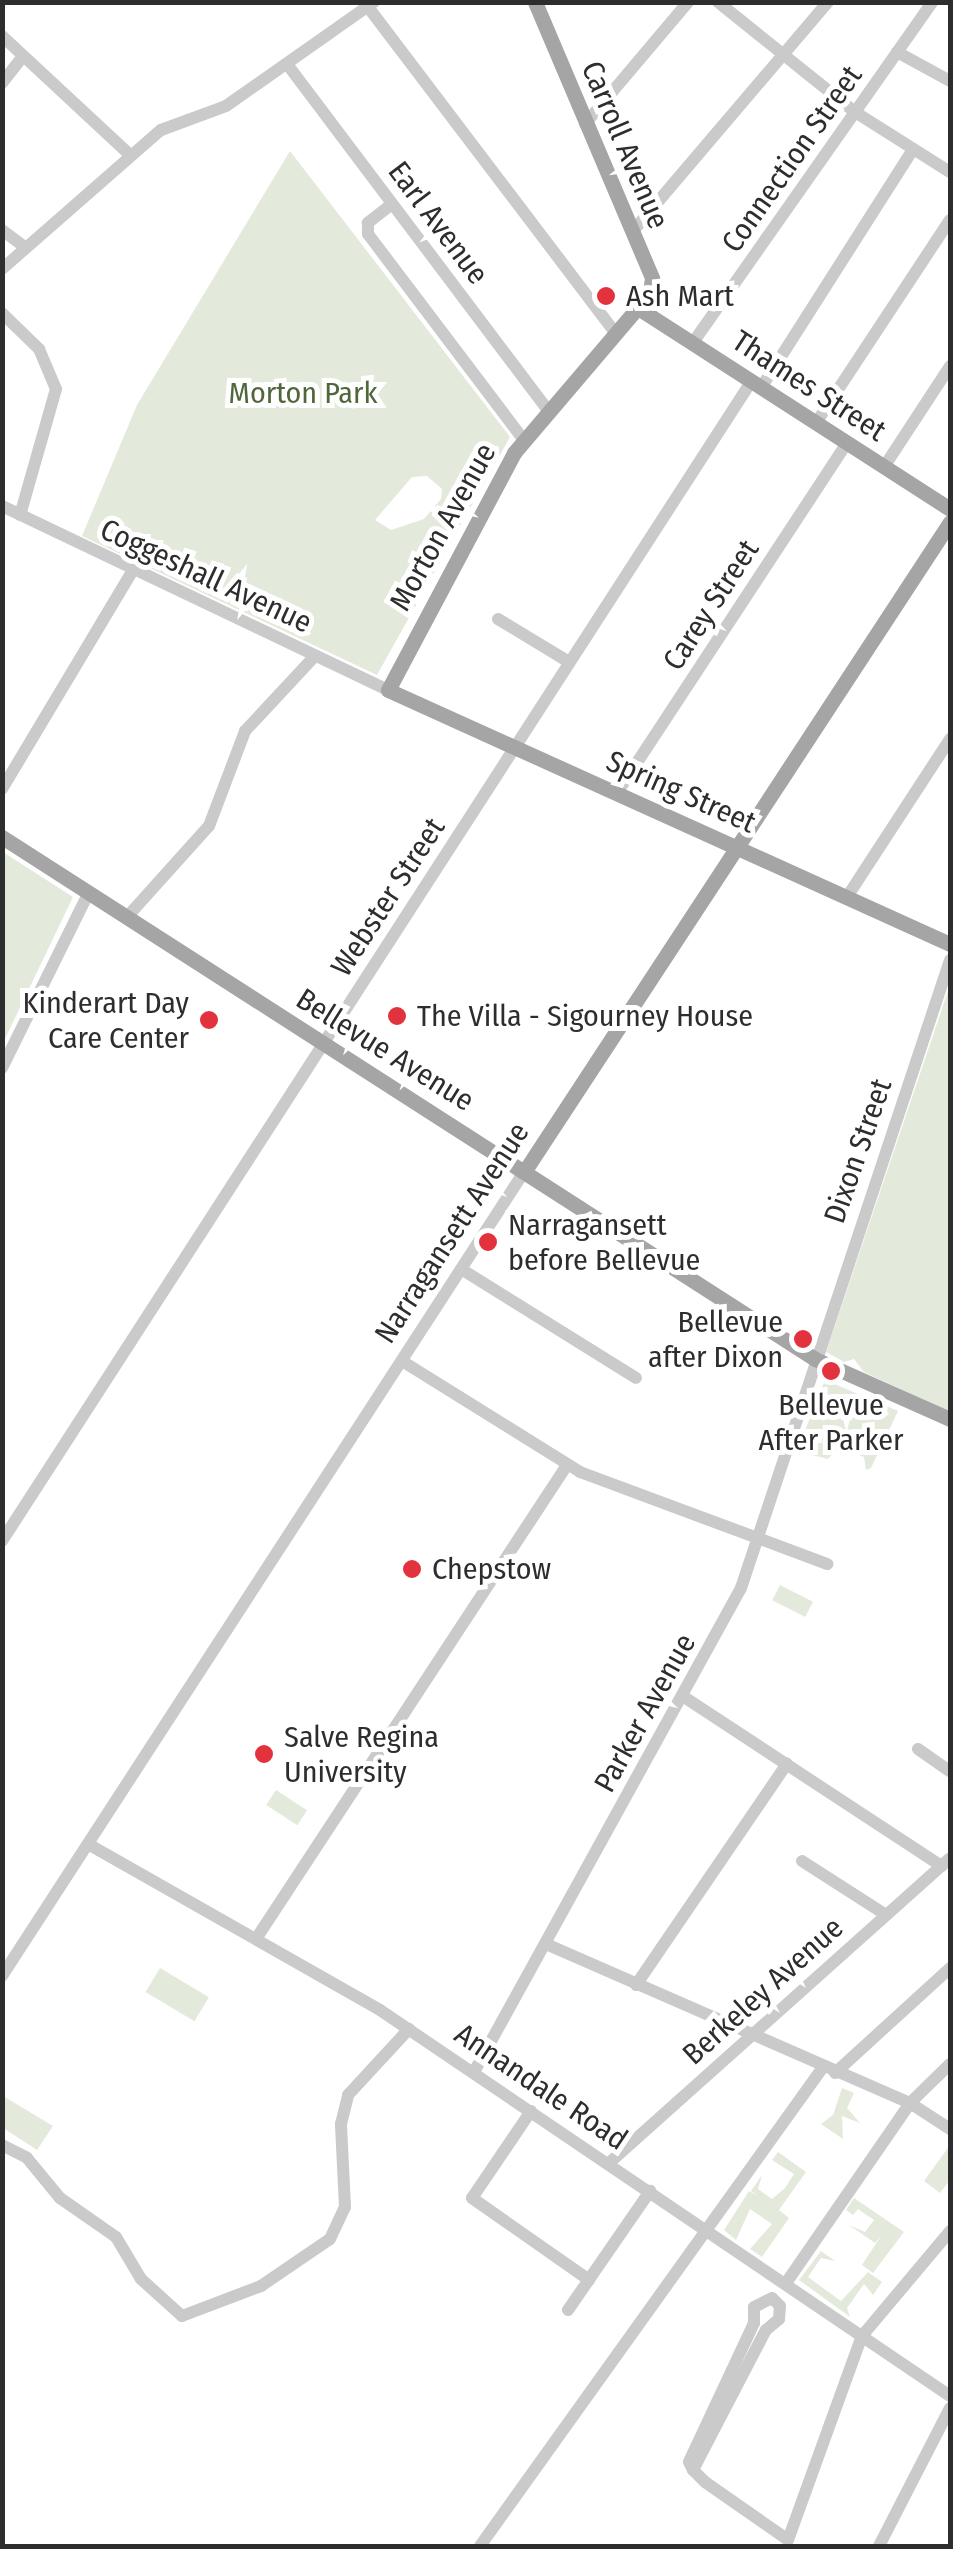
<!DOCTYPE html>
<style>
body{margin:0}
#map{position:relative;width:953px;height:2549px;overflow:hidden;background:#fff;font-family:"Fira Sans Condensed",sans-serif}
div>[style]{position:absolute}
.green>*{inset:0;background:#e3eadb;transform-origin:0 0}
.minor>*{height:12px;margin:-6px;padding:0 6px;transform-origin:6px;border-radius:6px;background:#cacaca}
.major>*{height:15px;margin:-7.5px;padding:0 7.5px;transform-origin:7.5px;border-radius:7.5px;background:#a5a5a5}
.dots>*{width:28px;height:28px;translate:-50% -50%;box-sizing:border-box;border:5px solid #fff;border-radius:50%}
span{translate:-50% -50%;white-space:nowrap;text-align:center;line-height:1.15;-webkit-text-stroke:10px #fff;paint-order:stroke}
.street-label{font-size:30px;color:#2d2d2d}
.poi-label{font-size:30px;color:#2d2d2d}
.left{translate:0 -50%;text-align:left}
.right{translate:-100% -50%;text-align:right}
.park-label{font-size:30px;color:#50673c}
.frame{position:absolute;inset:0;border:5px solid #2d2d2d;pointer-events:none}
</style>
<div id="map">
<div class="green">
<div style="clip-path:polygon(evenodd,290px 151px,510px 437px,377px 675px,82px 536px,137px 405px,290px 151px,427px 476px,442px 489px,441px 499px,424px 519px,391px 530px,375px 520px,412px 477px,427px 476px)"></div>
<div style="clip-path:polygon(3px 852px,73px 897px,3px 1043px)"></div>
<div style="clip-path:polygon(950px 985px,950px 1412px,864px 1372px,854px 1359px,844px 1362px,826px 1352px)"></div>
<div style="clip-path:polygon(825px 1380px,898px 1411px,871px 1468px,866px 1470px,864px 1457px,840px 1446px,828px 1459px,797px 1451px)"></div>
<div style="left:780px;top:1585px;width:37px;height:17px;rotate:27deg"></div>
<div style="left:276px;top:1790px;width:37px;height:18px;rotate:33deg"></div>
<div style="left:160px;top:1968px;width:57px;height:28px;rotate:31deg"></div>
<div style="clip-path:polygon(842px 2088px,854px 2093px,847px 2108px,860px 2123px,842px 2116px,843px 2139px,821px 2124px,833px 2115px)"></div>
<div style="clip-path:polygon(3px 2096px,53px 2126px,37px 2150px,3px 2128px)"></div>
<div style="clip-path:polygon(950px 2145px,950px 2180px,940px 2193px,924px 2181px)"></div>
<div style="clip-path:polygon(778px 2152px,806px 2172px,779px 2210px,789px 2218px,762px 2257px,750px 2249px,772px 2224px,750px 2209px,736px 2240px,724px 2230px,749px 2191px,758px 2196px,751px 2191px,762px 2175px,758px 2189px,772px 2199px,785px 2188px,794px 2174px,772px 2160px)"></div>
<div style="clip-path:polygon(854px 2198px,904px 2232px,873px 2273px,862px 2265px,881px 2236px,875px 2243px,849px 2225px,865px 2232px,874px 2220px,858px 2209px,853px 2215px,846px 2210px)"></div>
<div style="clip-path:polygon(821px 2251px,835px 2261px,821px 2258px,808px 2277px,841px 2301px,868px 2272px,882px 2282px,873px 2295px,864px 2284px,847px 2308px,850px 2317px,799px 2280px)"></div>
</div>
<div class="minor">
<div style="left:718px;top:2px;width:176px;rotate:38.8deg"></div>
<div style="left:855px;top:112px;width:112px;rotate:32.3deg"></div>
<div style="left:368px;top:7px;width:409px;rotate:52.8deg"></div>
<div style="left:2px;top:36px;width:173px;rotate:42.9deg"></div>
<div style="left:897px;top:52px;width:60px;rotate:28.7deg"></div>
<div style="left:287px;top:64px;width:436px;rotate:53deg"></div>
<div style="left:2px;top:83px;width:34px;rotate:-52deg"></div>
<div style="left:585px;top:124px;width:160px;rotate:-49.8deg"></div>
<div style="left:392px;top:204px;width:31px;rotate:142deg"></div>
<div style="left:368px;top:223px;width:11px;rotate:90deg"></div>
<div style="left:368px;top:234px;width:258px;rotate:52.9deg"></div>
<div style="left:2px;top:230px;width:30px;rotate:37deg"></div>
<div style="left:633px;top:231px;width:301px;rotate:-49.6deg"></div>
<div style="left:2px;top:269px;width:211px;rotate:-41.2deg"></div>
<div style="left:161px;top:130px;width:69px;rotate:-20.3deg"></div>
<div style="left:226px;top:106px;width:181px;rotate:-35.1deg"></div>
<div style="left:2px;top:313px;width:52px;rotate:44.2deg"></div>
<div style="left:39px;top:349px;width:43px;rotate:67deg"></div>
<div style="left:56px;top:389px;width:131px;rotate:105.9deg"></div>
<div style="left:692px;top:344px;width:418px;rotate:-54.9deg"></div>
<div style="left:761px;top:388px;width:283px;rotate:-57.5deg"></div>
<div style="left:816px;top:423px;width:243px;rotate:-56.6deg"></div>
<div style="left:884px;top:467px;width:121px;rotate:-56.8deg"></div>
<div style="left:2px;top:506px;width:428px;rotate:25.5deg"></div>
<div style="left:498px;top:619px;width:83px;rotate:31.2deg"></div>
<div style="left:2px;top:789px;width:255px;rotate:-59.1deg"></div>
<div style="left:617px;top:793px;width:419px;rotate:-56.7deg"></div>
<div style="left:847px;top:897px;width:189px;rotate:-56.9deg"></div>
<div style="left:127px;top:917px;width:122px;rotate:-48deg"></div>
<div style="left:209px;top:826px;width:102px;rotate:-69.2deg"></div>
<div style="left:245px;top:731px;width:103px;rotate:-47deg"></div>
<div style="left:2px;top:1068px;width:196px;rotate:-63.7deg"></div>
<div style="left:461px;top:1269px;width:206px;rotate:31.9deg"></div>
<div style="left:402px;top:1361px;width:210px;rotate:31.9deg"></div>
<div style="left:580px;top:1472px;width:264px;rotate:20.4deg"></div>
<div style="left:2px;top:1541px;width:1380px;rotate:-57.13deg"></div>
<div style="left:684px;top:1697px;width:308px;rotate:33.3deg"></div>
<div style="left:918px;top:1749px;width:39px;rotate:35deg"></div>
<div style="left:88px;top:1844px;width:336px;rotate:29.6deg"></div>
<div style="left:380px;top:2010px;width:688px;rotate:34.11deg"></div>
<div style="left:802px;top:1861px;width:100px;rotate:32.7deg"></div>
<div style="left:256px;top:1939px;width:567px;rotate:-56.73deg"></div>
<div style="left:546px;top:1944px;width:397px;rotate:23.6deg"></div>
<div style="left:910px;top:2103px;width:48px;rotate:33deg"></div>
<div style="left:2px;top:1976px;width:959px;rotate:-57.01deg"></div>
<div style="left:636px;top:1985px;width:268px;rotate:-55.7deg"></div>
<div style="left:474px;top:2072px;width:553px;rotate:-61.12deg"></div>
<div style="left:741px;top:1588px;width:662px;rotate:-71.59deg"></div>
<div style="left:835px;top:2073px;width:156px;rotate:-42.4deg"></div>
<div style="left:531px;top:2111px;width:105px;rotate:124.1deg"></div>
<div style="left:472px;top:2198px;width:143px;rotate:35deg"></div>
<div style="left:2px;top:2145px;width:28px;rotate:27deg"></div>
<div style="left:27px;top:2158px;width:52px;rotate:50.5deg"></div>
<div style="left:60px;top:2198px;width:68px;rotate:34.9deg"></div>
<div style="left:116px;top:2237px;width:49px;rotate:59.2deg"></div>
<div style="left:141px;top:2279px;width:55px;rotate:42.1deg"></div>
<div style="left:182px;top:2316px;width:85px;rotate:-20.8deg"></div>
<div style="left:261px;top:2286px;width:83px;rotate:-34.3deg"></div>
<div style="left:330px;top:2239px;width:35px;rotate:-65deg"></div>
<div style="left:345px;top:2207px;width:83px;rotate:-92.8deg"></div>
<div style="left:341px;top:2124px;width:30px;rotate:-76deg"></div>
<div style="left:348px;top:2095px;width:90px;rotate:-47.3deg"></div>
<div style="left:609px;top:2163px;width:457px;rotate:-41.8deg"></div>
<div style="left:786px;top:2283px;width:219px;rotate:-55.4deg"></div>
<div style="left:910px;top:2103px;width:56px;rotate:-44.3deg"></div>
<div style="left:568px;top:2310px;width:145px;rotate:-55.4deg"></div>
<div style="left:693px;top:2470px;width:158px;rotate:-62.5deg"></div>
<div style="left:766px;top:2330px;width:17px;rotate:-40deg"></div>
<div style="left:779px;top:2319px;width:13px;rotate:-86deg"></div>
<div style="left:780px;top:2306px;width:11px;rotate:-135deg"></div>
<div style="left:772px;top:2298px;width:20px;rotate:153deg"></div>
<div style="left:754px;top:2307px;width:16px;rotate:90deg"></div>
<div style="left:754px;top:2323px;width:153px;rotate:115.1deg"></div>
<div style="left:689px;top:2462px;width:9px;rotate:63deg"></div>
<div style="left:693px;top:2470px;width:17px;rotate:45deg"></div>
<div style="left:705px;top:2482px;width:101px;rotate:34.9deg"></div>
<div style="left:788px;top:2540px;width:217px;rotate:-70.1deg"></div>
<div style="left:862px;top:2336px;width:137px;rotate:-50deg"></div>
<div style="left:480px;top:2546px;width:589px;rotate:-54.39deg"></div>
<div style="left:879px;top:2546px;width:155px;rotate:-62.8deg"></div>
</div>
<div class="major">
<div style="left:535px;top:2px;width:300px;rotate:67deg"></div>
<div style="left:652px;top:278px;width:15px;rotate:98deg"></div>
<div style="left:650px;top:293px;width:210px;rotate:130.4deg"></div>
<div style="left:514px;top:453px;width:268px;rotate:118deg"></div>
<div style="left:388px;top:690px;width:617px;rotate:24.32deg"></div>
<div style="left:638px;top:308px;width:371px;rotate:32.8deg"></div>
<div style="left:2px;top:837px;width:966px;rotate:32.7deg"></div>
<div style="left:815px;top:1359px;width:148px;rotate:24deg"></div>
<div style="left:524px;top:1172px;width:777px;rotate:-56.76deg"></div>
</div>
<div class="dots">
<div style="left:606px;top:296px;background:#e1323d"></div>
<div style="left:397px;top:1016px;background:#e1323d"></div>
<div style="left:209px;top:1020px;background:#e1323d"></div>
<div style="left:488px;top:1242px;background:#e1323d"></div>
<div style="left:803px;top:1339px;background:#e1323d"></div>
<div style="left:831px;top:1371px;background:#e1323d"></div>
<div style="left:412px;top:1569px;background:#e1323d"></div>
<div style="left:264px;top:1754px;background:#e1323d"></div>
</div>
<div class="street-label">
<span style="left:625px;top:145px;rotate:67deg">Carroll Avenue</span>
<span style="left:792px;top:159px;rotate:-55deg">Connection Street</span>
<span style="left:438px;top:223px;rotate:53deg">Earl Avenue</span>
<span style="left:809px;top:386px;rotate:33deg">Thames Street</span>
<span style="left:443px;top:527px;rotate:-61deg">Morton Avenue</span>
<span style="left:206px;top:576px;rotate:25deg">Coggeshall Avenue</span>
<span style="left:711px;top:605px;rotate:-57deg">Carey Street</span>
<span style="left:681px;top:792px;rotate:24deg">Spring Street</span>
<span style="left:388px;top:897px;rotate:-57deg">Webster Street</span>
<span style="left:385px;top:1050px;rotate:32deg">Bellevue Avenue</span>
<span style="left:858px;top:1151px;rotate:-71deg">Dixon Street</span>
<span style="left:452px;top:1233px;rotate:-57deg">Narragansett Avenue</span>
<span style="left:645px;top:1713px;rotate:-61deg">Parker Avenue</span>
<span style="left:763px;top:1991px;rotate:-42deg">Berkeley Avenue</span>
<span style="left:541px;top:2087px;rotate:34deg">Annandale Road</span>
</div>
<div class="poi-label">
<span class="left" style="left:626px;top:296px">Ash Mart</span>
<span class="right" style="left:189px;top:1020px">Kinderart Day<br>Care Center</span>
<span class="left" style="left:417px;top:1016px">The Villa - Sigourney House</span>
<span class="left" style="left:508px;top:1242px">Narragansett<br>before Bellevue</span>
<span class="right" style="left:783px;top:1339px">Bellevue<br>after Dixon</span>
<span style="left:831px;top:1422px">Bellevue<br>After Parker</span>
<span class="left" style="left:432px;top:1569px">Chepstow</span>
<span class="left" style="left:284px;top:1754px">Salve Regina<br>University</span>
</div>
<div class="park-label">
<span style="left:303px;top:393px">Morton Park</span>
</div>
<div class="frame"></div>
</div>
